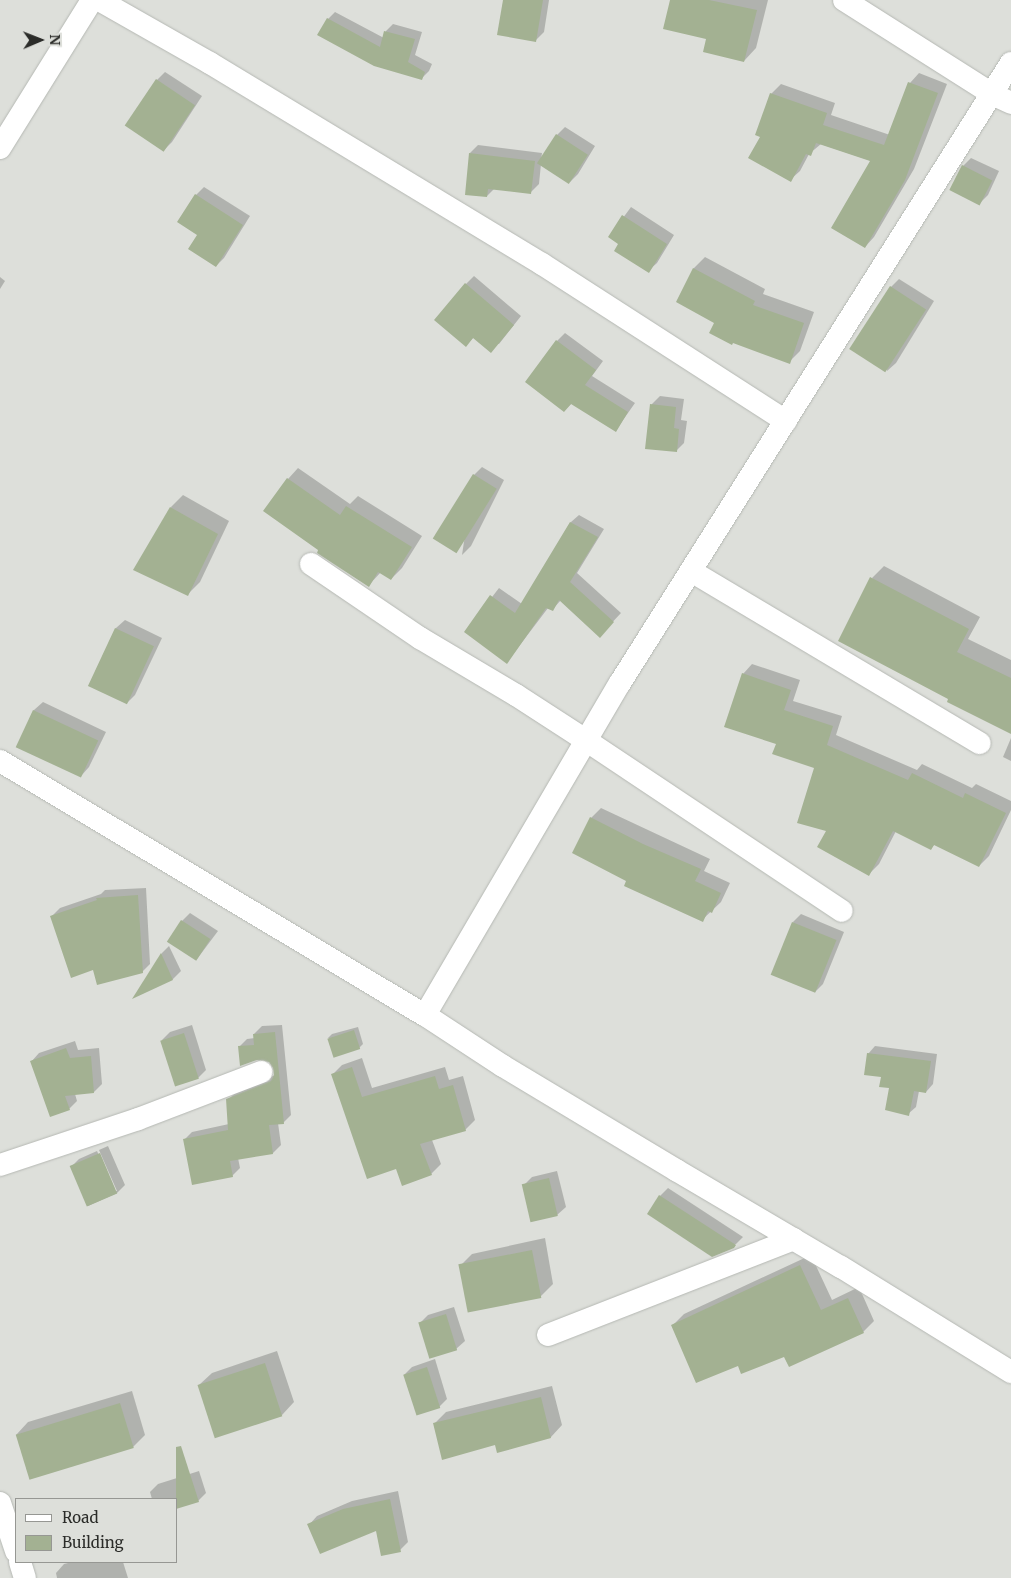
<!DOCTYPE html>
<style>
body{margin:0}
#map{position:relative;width:1011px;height:1578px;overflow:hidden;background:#dddfda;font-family:Merriweather,serif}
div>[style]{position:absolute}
.shadow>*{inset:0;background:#0003}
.building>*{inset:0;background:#a3b192;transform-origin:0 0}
.roads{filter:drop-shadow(0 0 1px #b5b8b3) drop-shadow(0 0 1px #b5b8b3)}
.minor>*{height:22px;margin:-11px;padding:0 11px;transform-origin:11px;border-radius:11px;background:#fff}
span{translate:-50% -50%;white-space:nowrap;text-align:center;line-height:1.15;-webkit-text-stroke:4px #dddfda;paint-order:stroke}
.legend{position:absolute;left:15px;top:1498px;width:162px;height:65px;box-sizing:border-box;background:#dddfda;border:1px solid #969793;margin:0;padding:6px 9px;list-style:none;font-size:15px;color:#2b2c29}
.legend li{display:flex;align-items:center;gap:10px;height:25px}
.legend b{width:25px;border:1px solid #969793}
.north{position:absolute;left:15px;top:15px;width:50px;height:50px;-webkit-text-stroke:4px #dddfda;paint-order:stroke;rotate:89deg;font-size:14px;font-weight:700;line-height:20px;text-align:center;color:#2b2c29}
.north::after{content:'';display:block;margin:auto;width:18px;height:22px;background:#2b2c29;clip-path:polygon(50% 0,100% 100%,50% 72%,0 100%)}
</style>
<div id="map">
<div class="shadow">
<div style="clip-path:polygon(504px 0,549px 0,544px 32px,536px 40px)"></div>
<div style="clip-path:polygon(671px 0,768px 0,756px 48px,744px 61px,707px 38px)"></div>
<div style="clip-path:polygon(335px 12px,384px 38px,386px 31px,393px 24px,422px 32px,415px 55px,432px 64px,429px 71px,421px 79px,328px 19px)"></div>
<div style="clip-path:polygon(165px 72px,202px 96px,172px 142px,164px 150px,157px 80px)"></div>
<div style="clip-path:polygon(919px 73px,947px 84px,914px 169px,874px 237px,865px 247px,872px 161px,821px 144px,809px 154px,800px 171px,790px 180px,761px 136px,771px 94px,781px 84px,835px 103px,831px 115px,890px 135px,910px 83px)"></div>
<div style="clip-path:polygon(565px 127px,595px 146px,578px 174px,570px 182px,541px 164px,539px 184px,531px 192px,495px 188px,487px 196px,470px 153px,478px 145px,542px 153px,541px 160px,557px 135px)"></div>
<div style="clip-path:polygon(971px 158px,999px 171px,988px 195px,980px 203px,963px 166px)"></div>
<div style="clip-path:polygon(204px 187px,250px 216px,224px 258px,216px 266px,198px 234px,196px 195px)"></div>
<div style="clip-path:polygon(631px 207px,674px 235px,657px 263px,648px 271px,620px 243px,609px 237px)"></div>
<div style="clip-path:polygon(705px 257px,765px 289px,763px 294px,814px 312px,800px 351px,789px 362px,677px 301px,694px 268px)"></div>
<div style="clip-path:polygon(474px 276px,521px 316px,499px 344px,474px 337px,466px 345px,466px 284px)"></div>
<div style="clip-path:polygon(0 277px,5px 281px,0 289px)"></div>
<div style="clip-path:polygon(899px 279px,934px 301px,896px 363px,887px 371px,891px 287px)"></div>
<div style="clip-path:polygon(565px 333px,603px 361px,592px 376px,635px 403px,616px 430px,572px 403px,564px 411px,557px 341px)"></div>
<div style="clip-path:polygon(660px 396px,684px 399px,681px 420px,687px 421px,684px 443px,676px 451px,647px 448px,652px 404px)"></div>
<div style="clip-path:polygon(482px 467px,504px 480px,471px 546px,462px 555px,474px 475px)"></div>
<div style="clip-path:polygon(298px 468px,350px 504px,358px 496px,422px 536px,402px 568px,391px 579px,381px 572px,368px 586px,288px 479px)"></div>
<div style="clip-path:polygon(183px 495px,229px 521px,200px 582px,188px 594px,171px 507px)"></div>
<div style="clip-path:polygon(579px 515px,604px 529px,577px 573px,621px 613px,607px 628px,561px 600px,552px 610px,548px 608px,507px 662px,465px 632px,499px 588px,522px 604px,571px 522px)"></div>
<div style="clip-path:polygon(884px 566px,980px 617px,968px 639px,1011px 660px,1011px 732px,950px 699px,872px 578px)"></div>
<div style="clip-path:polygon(125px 620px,162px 638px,135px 695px,127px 703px,90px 686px,116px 628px)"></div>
<div style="clip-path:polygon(752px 664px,800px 680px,793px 701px,842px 716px,836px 735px,917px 770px,922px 764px,972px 788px,976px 784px,1011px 801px,1011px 810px,989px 856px,979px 866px,935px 844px,931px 848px,896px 831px,879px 864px,869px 874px,827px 830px,816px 767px,777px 743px,743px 674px)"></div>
<div style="clip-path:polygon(43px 702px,106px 732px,89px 767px,81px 776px,18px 746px,34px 710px)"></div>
<div style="clip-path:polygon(1011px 738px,1011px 761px,1003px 757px)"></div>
<div style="clip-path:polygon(601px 808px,710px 859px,704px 871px,730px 883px,721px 902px,702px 920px,628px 881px,591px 818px)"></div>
<div style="clip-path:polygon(146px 888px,150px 964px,142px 972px,94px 969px,52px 916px,60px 908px,101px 894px,105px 890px)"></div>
<div style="clip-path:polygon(190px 913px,218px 931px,197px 959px,182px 921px)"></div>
<div style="clip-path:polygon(801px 914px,844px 932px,823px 984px,815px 992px,793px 922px)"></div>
<div style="clip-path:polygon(169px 946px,181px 971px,173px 979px,135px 996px,162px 953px)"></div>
<div style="clip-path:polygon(192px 1025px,206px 1070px,198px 1078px,162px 1040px,170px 1032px)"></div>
<div style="clip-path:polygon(282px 1025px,291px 1115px,283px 1123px,278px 1123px,281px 1145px,273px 1153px,238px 1158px,240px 1168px,232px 1176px,184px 1140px,192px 1132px,229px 1124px,228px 1100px,236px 1092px,275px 1075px,275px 1067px,270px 1060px,239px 1047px,247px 1039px,255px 1038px,254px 1034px,262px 1026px)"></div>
<div style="clip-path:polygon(358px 1027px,363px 1044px,359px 1048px,328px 1038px,332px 1034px)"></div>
<div style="clip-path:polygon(75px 1041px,78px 1050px,99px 1048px,102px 1084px,94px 1092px,75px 1094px,77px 1101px,69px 1109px,31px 1062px,39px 1053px)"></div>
<div style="clip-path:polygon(875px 1046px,937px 1054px,933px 1084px,926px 1092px,919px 1091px,916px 1107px,908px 1114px,868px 1054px)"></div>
<div style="clip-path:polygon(362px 1058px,372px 1088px,445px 1067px,449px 1080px,463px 1076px,475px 1120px,465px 1130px,432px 1140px,441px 1164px,431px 1174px,332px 1075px,342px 1065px)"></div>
<div style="clip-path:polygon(108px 1146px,125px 1185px,117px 1193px,88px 1206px,71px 1167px,79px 1159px,97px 1151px,115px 1191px,117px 1191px,99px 1150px)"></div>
<div style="clip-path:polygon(557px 1171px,566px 1207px,557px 1215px,524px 1185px,532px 1177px)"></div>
<div style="clip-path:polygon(668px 1188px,743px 1237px,736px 1244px,712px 1255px,660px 1196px)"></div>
<div style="clip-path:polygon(545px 1238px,553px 1284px,540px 1297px,460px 1266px,472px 1254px)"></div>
<div style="clip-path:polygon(811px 1255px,832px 1300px,859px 1287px,874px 1321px,863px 1332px,785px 1355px,738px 1364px,673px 1325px,684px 1314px)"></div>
<div style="clip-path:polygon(454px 1307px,465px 1341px,456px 1349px,420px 1323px,428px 1315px)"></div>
<div style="clip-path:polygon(277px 1351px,294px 1402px,282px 1415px,199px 1385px,212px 1373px)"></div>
<div style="clip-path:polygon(435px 1359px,447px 1399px,439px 1407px,404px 1375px,412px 1367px)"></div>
<div style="clip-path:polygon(552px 1386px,562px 1425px,551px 1437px,498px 1451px,496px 1443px,435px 1423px,446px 1412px)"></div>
<div style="clip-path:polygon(132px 1391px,145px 1435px,133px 1447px,16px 1435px,28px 1422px)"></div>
<div style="clip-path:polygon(199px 1471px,206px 1493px,198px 1501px,152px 1499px,150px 1492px,158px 1484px)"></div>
<div style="clip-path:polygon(398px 1491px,408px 1542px,400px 1550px,377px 1529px,309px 1525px,317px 1516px,352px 1501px)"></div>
<div style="clip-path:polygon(72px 1562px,123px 1562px,128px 1578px,57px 1578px,56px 1573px,64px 1564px)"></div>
</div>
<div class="building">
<div style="clip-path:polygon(503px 0,543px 0,536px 42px,497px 35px)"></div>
<div style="clip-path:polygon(670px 0,709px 0,757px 10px,744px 62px,703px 52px,706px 39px,663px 29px)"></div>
<div style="clip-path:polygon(327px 18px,380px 47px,384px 31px,415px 39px,408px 62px,425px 72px,422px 80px,374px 66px,317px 35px)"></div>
<div style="left:156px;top:79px;width:47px;height:56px;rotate:34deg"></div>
<div style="clip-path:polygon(908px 82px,938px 93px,905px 180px,865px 248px,831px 228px,870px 161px,816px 143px,811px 156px,806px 154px,791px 182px,748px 158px,760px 137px,755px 135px,770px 93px,827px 113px,823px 125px,884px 145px)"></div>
<div style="left:556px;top:134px;width:38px;height:35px;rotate:33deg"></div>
<div style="clip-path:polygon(469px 153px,535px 161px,531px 194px,488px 189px,487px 197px,465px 195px)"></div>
<div style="left:962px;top:165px;width:34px;height:28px;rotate:27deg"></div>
<div style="clip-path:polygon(195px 194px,243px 225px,216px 267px,188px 249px,197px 235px,177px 222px)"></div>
<div style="clip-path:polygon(622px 215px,667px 244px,649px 273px,614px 251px,618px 244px,608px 237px)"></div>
<div style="clip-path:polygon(693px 268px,755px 301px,753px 305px,804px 323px,790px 364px,733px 343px,732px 345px,709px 333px,714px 323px,676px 302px)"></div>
<div style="clip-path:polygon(465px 283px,514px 325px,491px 353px,473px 338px,466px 347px,434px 320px)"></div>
<div style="left:890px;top:286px;width:43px;height:75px;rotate:33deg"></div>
<div style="clip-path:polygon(556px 340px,596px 370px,585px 385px,628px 412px,616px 432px,571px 404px,564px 412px,525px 382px)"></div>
<div style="clip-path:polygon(650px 404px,676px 407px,674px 428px,679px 429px,677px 452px,645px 449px)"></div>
<div style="left:473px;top:474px;width:28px;height:76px;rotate:32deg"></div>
<div style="clip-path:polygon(287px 478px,340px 515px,346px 506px,412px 547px,391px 580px,378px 572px,369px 587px,317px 553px,318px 550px,263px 511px)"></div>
<div style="clip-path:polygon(170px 507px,218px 534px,188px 596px,133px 570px)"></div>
<div style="clip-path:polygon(570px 522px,598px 537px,570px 582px,614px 622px,600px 638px,559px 600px,553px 611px,546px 608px,507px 664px,464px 632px,490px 595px,515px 613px)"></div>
<div style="clip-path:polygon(870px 577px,969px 629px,957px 652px,1011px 678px,1011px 734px,947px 702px,948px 699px,838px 641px)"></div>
<div style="left:115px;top:628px;width:43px;height:64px;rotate:25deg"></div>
<div style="clip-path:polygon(742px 673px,791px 690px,784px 710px,833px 726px,827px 745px,908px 780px,912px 773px,963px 798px,965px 793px,1006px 813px,979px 867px,934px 845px,931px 850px,893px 831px,869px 876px,817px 847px,826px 831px,797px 823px,814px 768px,772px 754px,776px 744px,724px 727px)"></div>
<div style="left:33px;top:710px;width:72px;height:41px;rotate:25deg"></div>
<div style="clip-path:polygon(590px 817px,643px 844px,701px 869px,695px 881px,721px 893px,712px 913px,708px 911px,703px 922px,624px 886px,626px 881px,572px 853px)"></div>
<div style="clip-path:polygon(138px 895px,143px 973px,97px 985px,93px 970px,71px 978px,50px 916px,97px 900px,96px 898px)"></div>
<div style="left:181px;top:920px;width:35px;height:26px;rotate:33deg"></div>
<div style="left:792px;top:922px;width:48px;height:57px;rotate:22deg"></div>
<div style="clip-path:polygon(161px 953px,173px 980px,132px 999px)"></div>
<div style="left:354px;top:1030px;width:20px;height:28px;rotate:72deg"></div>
<div style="clip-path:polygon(275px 1032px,284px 1124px,269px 1125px,273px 1154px,230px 1161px,233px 1177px,192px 1185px,183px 1139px,228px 1130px,226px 1099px,271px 1081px,274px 1075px,273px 1068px,269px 1062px,257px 1060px,240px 1066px,238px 1046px,254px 1045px,253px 1034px)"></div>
<div style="left:184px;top:1033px;width:48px;height:25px;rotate:72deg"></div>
<div style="clip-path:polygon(66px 1048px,70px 1058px,91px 1056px,94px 1093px,65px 1096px,70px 1110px,50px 1117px,30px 1061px)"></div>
<div style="clip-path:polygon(867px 1053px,931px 1061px,926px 1093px,914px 1091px,909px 1116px,885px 1110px,889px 1088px,879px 1087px,881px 1077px,864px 1075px)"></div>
<div style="clip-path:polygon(352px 1067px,362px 1097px,435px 1076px,439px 1089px,453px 1085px,466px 1131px,420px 1144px,432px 1175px,402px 1186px,396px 1169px,367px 1179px,331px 1074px)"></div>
<div style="left:100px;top:1153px;width:44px;height:33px;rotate:67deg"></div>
<div style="left:549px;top:1178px;width:39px;height:28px;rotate:77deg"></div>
<div style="clip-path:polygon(659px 1195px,736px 1245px,734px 1248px,712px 1257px,647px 1214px)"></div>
<div style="left:532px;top:1250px;width:49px;height:75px;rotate:79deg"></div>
<div style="clip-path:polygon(800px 1265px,821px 1310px,848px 1298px,864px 1333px,789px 1367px,784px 1357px,741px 1374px,738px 1366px,696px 1383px,671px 1325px)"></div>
<div style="left:446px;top:1314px;width:38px;height:29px;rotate:73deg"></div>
<div style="left:265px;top:1363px;width:56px;height:71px;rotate:72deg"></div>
<div style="left:427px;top:1367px;width:43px;height:25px;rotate:72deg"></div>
<div style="clip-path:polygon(541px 1397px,551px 1438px,497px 1453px,495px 1445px,442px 1460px,433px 1423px)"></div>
<div style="left:120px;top:1403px;width:47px;height:109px;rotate:73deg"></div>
<div style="clip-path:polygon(181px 1446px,199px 1502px,176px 1509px,176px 1447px)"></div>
<div style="clip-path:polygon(390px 1499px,401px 1552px,381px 1556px,376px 1531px,320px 1554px,307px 1524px,343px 1509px)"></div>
</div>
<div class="roads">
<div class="minor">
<div style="left:99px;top:0;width:128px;rotate:29.6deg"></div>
<div style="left:210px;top:63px;width:388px;rotate:31.2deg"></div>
<div style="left:542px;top:264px;width:290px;rotate:32.8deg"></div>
<div style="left:844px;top:0;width:175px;rotate:32.4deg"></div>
<div style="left:992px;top:94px;width:21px;rotate:25deg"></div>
<div style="left:0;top:148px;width:174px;rotate:-58.1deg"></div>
<div style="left:311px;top:564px;width:132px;rotate:34.2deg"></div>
<div style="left:420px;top:638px;width:112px;rotate:30.7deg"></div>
<div style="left:516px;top:695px;width:85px;rotate:32.9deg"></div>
<div style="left:587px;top:741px;width:306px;rotate:33.7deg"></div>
<div style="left:691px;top:571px;width:336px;rotate:30.8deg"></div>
<div style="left:0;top:761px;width:495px;rotate:30.9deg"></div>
<div style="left:425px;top:1015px;width:93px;rotate:33.2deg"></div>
<div style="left:503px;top:1066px;width:202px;rotate:31deg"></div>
<div style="left:676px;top:1170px;width:191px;rotate:30.5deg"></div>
<div style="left:841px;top:1267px;width:200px;rotate:31.7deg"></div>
<div style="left:425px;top:1015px;width:385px;rotate:-59.6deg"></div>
<div style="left:620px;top:683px;width:733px;rotate:-57.76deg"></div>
<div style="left:0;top:1165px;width:145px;rotate:-18.4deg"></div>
<div style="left:138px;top:1119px;width:132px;rotate:-20.9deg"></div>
<div style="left:548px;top:1335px;width:264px;rotate:-21.3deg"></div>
<div style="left:0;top:1503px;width:51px;rotate:71.6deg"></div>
<div style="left:20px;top:1562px;width:17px;rotate:73deg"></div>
</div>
</div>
<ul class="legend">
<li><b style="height:6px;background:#fff"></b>Road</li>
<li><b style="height:14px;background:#a3b192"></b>Building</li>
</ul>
<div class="north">N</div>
</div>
